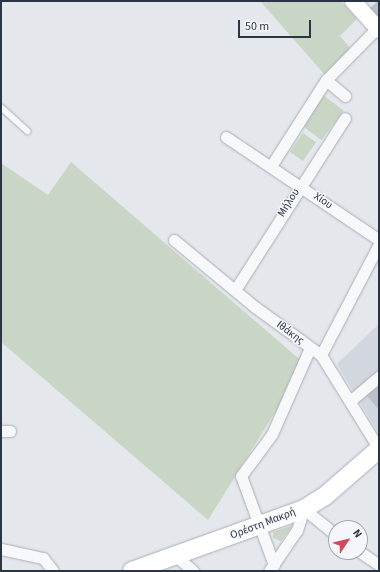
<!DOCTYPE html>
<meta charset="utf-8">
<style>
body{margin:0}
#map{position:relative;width:380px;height:572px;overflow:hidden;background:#e4e7ec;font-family:"Source Sans 3",sans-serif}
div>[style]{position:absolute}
.built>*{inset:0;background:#d2d6de}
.green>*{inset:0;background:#c9d6c5;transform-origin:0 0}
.building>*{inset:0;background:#bbc0ca}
.roads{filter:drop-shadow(0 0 1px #a9aeb7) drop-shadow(0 0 1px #a9aeb7)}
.lane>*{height:5.5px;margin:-2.75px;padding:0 2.75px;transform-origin:2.75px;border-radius:2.75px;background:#f7f8fa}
.street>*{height:11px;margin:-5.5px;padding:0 5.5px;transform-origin:5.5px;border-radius:5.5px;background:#f7f8fa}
.secondary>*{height:16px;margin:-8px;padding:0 8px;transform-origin:8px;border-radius:8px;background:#fff}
.primary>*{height:18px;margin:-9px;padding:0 9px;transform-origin:9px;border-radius:9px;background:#fff}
span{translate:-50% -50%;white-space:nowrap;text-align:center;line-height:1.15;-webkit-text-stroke:3px #f4f6f9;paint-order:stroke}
.street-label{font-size:11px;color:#2b3445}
.frame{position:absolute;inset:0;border:2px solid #2b3445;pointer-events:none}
.north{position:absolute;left:328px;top:520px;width:40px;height:40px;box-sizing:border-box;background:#f4f6f9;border:1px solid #a4a8b1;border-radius:50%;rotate:55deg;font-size:11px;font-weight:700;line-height:16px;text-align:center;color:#2b3445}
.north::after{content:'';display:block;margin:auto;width:14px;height:18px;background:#d1495b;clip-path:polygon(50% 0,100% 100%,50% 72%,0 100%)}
.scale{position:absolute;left:238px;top:20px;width:73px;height:18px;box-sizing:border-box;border:2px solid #2b3445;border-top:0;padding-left:5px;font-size:12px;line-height:14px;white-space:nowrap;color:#2b3445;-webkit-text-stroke:3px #f4f6f9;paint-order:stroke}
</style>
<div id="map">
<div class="built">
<div style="clip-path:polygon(379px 324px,379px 434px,337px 364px)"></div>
</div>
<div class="green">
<div style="clip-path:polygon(260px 1px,341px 1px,357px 19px,340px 36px,351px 49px,325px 75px)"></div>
<div style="left:323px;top:95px;width:26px;height:37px;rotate:37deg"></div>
<div style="left:303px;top:133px;width:16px;height:23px;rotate:35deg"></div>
<div style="clip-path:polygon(71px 162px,305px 364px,208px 520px,1px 342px,1px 163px,48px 195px)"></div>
<div style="clip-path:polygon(293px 525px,281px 541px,273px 538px,273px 532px)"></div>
</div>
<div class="building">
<div style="clip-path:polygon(378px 1px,379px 1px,379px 23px,368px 10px)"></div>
<div style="clip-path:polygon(379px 386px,379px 410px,367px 396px)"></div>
</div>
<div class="roads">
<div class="lane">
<div style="left:1px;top:107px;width:36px;rotate:42deg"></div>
</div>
<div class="street">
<div style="left:326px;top:80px;width:25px;rotate:40deg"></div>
<div style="left:226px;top:137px;width:184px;rotate:33.9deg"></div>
<div style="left:271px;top:166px;width:102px;rotate:-57.4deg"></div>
<div style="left:326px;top:80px;width:73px;rotate:-45.6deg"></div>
<div style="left:174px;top:240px;width:105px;rotate:39.6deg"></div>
<div style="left:255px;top:307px;width:82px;rotate:36deg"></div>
<div style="left:321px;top:355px;width:110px;rotate:58.3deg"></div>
<div style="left:235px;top:290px;width:204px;rotate:-57.4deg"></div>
<div style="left:321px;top:355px;width:125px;rotate:-62.4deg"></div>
<div style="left:350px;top:401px;width:38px;rotate:-40deg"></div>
<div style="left:1px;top:431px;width:9px"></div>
<div style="left:304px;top:509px;width:41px;rotate:39.1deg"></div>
<div style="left:1px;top:549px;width:43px;rotate:12.1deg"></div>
<div style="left:43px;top:558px;width:16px;rotate:52deg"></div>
<div style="left:360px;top:552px;width:23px;rotate:34deg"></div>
<div style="left:176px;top:556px;width:23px;rotate:41deg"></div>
<div style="left:274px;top:565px;width:95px;rotate:-110.3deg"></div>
<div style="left:241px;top:476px;width:52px;rotate:-53.6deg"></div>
<div style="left:272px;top:434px;width:94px;rotate:-66.2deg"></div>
<div style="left:269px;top:571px;width:50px;rotate:-55.7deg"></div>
<div style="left:297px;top:530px;width:22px;rotate:-72deg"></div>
</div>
<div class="secondary">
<div style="left:353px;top:1px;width:39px;rotate:48deg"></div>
</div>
<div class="primary">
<div style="left:132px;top:571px;width:183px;rotate:-19.8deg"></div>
<div style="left:304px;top:509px;width:25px;rotate:-32deg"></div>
<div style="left:325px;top:496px;width:72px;rotate:-41deg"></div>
</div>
</div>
<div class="street-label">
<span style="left:323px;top:201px;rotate:34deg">Χίου</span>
<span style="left:289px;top:203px;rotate:-58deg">Μήλου</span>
<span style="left:290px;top:333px;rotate:37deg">Ιθάκης</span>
<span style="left:263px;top:524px;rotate:-21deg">Ορέστη Μακρή</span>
</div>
<div class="frame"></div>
<div class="north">N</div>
<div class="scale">50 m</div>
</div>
